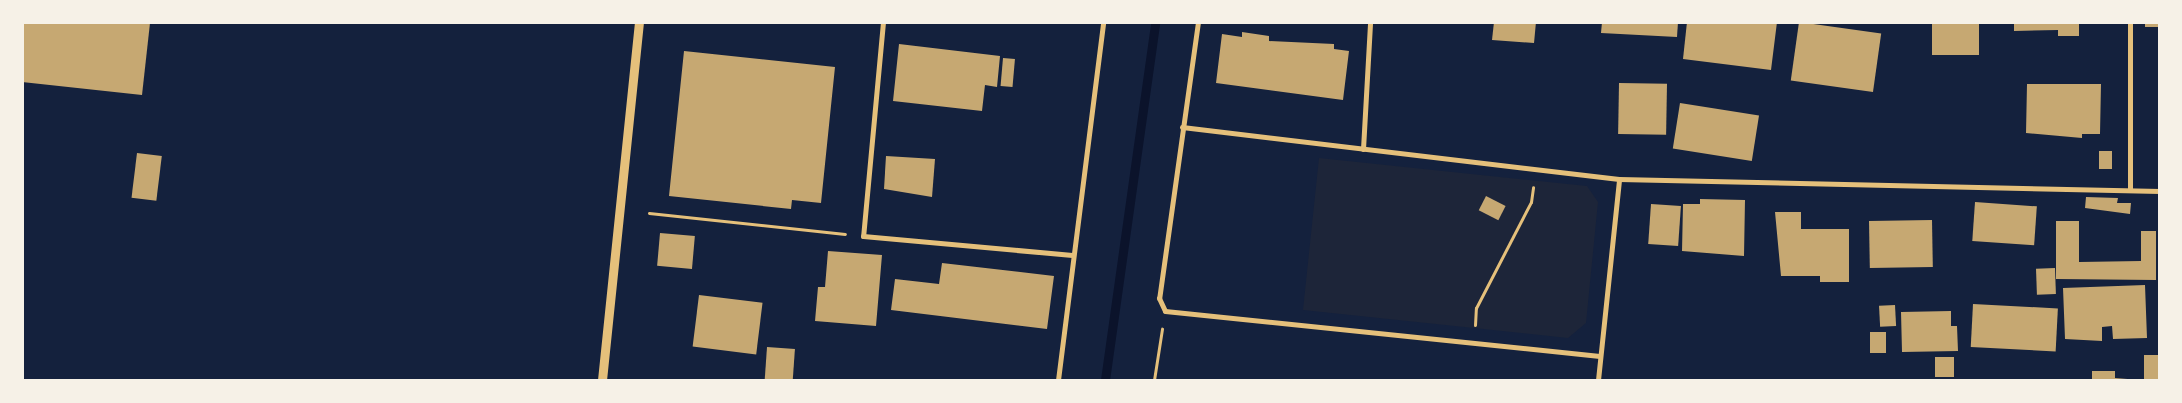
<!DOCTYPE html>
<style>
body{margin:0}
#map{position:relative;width:2182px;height:403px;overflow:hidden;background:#14213d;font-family:"Nunito Sans",sans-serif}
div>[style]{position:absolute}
.green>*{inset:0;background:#1d2539}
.stream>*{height:9px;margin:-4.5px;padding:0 4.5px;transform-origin:4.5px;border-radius:4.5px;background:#0b132b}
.building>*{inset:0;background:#c6a872;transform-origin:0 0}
.path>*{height:3px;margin:-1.5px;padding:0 1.5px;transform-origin:1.5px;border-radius:1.5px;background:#e5c07b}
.minor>*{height:5px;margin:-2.5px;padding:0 2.5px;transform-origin:2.5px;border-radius:2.5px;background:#e5c07b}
.tertiary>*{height:9px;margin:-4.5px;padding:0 4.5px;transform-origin:4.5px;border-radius:4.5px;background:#e5c07b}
span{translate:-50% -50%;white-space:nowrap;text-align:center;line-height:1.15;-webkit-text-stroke:5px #f6f1e7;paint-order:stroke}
.frame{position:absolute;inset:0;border:24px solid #f6f1e7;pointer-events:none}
</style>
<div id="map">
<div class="green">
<div style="clip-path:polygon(1319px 158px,1587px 186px,1598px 202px,1586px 323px,1568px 338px,1303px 310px)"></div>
</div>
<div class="stream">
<div style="left:1105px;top:380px;width:361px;rotate:-82deg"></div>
</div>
<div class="building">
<div style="clip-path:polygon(22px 22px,150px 23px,142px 95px,22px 82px)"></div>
<div style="clip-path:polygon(1494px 22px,1536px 22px,1534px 43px,1492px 40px)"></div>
<div style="clip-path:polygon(1602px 22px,1678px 22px,1677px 37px,1601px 33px)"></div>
<div style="clip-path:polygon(1687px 22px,1777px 22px,1771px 70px,1683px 59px)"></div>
<div style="left:1799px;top:22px;width:83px;height:59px;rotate:8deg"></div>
<div style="left:1932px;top:22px;width:47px;height:33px"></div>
<div style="clip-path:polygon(2014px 22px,2079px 22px,2079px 36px,2058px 36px,2058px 30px,2014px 31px)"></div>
<div style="left:2145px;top:22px;width:15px;height:5px"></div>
<div style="clip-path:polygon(1242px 32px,1269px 36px,1269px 41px,1334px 44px,1334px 49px,1349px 51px,1343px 100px,1216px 83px,1222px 34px,1242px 37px)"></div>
<div style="clip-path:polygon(899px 44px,1000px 56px,997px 87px,985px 85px,982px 111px,893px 101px)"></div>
<div style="clip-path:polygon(684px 51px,835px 67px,821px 203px,792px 200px,791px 209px,669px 196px)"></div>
<div style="left:1003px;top:58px;width:12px;height:28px;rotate:5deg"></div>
<div style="left:1619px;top:83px;width:48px;height:51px;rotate:1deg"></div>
<div style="clip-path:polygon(2027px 84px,2101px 84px,2100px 134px,2082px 134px,2082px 138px,2026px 133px)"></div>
<div style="left:1680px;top:103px;width:80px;height:46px;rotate:9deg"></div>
<div style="left:2099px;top:151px;width:13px;height:18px"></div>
<div style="left:137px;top:153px;width:25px;height:45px;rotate:7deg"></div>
<div style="clip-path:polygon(886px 156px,935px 159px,932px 197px,884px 189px)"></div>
<div style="left:1486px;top:196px;width:22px;height:16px;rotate:27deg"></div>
<div style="clip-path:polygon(2086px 197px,2118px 198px,2117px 203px,2131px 203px,2130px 214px,2085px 208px)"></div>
<div style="clip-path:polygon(1700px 199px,1745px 200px,1744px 256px,1682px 251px,1683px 204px,1700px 204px)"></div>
<div style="left:1975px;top:202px;width:62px;height:39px;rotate:4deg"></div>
<div style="left:1651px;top:204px;width:30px;height:40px;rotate:4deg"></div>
<div style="clip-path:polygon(1775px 212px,1801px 212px,1801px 229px,1849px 229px,1849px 282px,1820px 282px,1820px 276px,1781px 276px)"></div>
<div style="left:1932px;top:220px;width:47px;height:63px;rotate:89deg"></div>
<div style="clip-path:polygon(2056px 221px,2079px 221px,2079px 262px,2141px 261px,2141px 231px,2156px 231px,2156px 280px,2056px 279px)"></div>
<div style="left:660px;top:233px;width:35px;height:33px;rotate:5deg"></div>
<div style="clip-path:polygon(828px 251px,882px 255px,876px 326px,815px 321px,818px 287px,825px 287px)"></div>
<div style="clip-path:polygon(942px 263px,1054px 276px,1047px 329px,891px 310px,895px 279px,939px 284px)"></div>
<div style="left:2055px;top:268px;width:26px;height:19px;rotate:88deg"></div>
<div style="clip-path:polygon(2145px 285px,2147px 338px,2113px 339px,2112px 326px,2102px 327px,2102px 341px,2065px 339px,2063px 288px)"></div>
<div style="left:699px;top:295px;width:64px;height:52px;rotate:7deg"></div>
<div style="left:1973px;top:304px;width:85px;height:43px;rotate:3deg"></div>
<div style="left:1895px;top:305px;width:21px;height:16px;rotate:87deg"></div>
<div style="clip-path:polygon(1951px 311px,1951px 326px,1957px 326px,1958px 351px,1902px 352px,1901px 312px)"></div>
<div style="left:1870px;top:332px;width:16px;height:21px"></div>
<div style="left:767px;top:347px;width:28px;height:33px;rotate:4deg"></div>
<div style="left:2144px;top:355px;width:16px;height:25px"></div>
<div style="left:1954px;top:357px;width:20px;height:19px;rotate:90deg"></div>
<div style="clip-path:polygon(2092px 371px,2115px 371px,2115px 378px,2140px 380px,2092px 380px)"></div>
</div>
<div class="path">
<div style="left:649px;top:213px;width:197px;rotate:6.1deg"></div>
<div style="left:1475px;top:325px;width:17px;rotate:-87deg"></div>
<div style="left:1476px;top:308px;width:119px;rotate:-62.6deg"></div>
<div style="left:1531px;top:202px;width:15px;rotate:-82deg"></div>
<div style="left:1154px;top:380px;width:52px;rotate:-81.1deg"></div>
</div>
<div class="minor">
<div style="left:883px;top:22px;width:215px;rotate:95.3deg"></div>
<div style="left:863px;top:236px;width:210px;rotate:5.2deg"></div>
<div style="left:1198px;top:22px;width:279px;rotate:98deg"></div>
<div style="left:1159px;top:298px;width:14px;rotate:65deg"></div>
<div style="left:1165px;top:311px;width:437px;rotate:5.9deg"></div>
<div style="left:2130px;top:22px;width:166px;rotate:90deg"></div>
<div style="left:1182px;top:127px;width:440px;rotate:6.8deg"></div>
<div style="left:1619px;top:179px;width:541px;rotate:1.27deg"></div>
<div style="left:1363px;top:149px;width:127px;rotate:-86.8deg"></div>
<div style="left:1058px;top:380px;width:361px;rotate:-82.8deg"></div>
<div style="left:1598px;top:380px;width:202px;rotate:-84deg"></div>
</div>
<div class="tertiary">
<div style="left:602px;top:380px;width:360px;rotate:-84.1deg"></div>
</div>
<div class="frame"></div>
</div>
